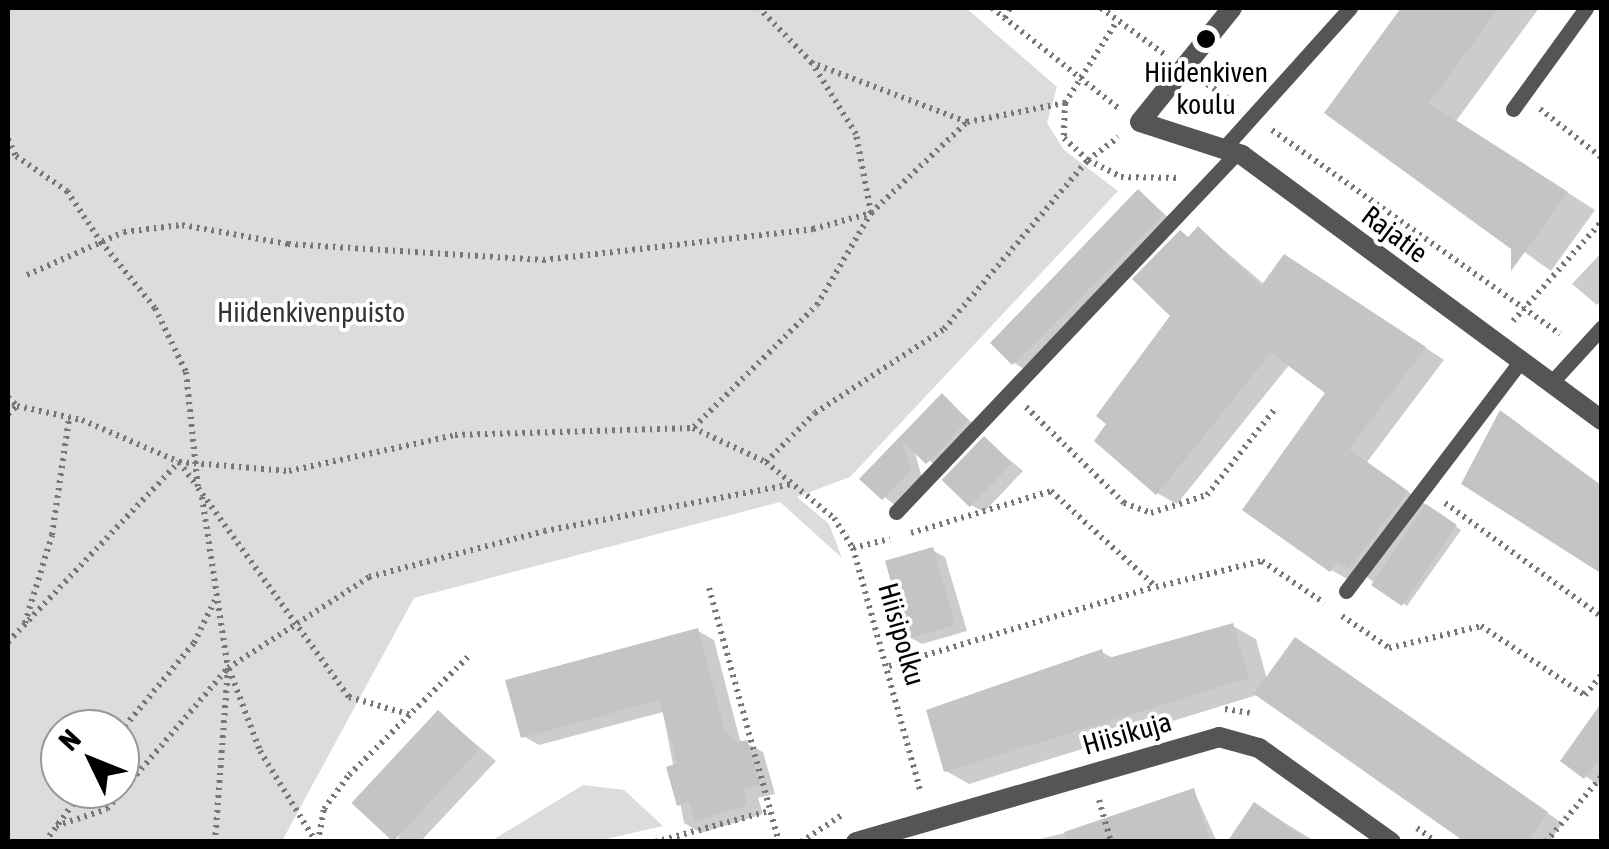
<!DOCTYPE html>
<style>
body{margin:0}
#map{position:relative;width:1609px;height:849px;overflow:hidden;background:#fff;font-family:"Asap Condensed",sans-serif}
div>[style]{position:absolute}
.green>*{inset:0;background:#dcdcdc}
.shadow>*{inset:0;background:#0003}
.building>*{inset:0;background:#c4c4c4;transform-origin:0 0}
.path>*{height:6px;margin-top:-3px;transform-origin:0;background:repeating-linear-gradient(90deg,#777 0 2.5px,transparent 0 7.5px)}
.lane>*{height:15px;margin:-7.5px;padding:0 7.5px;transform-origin:7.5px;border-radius:7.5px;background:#555}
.street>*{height:20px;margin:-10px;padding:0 10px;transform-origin:10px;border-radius:10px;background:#555}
.dots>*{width:28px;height:28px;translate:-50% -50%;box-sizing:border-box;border:5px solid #fff;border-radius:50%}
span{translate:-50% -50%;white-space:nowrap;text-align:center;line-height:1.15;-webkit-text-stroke:8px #fff;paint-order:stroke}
.poi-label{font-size:28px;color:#000}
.street-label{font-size:28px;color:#000}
.park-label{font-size:28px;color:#333}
.frame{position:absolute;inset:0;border:10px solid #000;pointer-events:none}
.north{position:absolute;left:40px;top:709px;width:100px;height:100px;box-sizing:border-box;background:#fff;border:2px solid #999;border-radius:50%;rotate:313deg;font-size:28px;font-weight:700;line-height:40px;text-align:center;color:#000}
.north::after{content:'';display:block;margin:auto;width:35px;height:45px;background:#000;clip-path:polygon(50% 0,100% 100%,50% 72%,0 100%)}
</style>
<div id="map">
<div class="green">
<div style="clip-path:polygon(evenodd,8px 8px,966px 8px,1057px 87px,1047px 123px,1064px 150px,1118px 191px,850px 477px,797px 497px,829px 524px,842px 558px,780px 502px,414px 598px,282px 841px,8px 841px,8px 8px,120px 729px,120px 789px,60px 789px,60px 729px,120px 729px)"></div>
<div style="clip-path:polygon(583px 785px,624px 790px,663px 826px,597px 841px,491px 841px)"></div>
</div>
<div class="shadow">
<div style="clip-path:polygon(1404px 8px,1539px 8px,1456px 121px,1595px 210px,1551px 271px,1327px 112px)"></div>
<div style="clip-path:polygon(1138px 192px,1174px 222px,1026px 370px,1014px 363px)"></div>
<div style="clip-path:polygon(1199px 229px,1265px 285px,1305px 268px,1444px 360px,1367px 462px,1461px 530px,1407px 606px,1358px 571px,1351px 581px,1331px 570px,1328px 393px,1290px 364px,1177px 504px,1157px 493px,1174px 316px)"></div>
<div style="clip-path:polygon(1602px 252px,1602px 300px,1597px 305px,1572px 284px)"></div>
<div style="clip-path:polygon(942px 396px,978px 428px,940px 469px,914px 449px,922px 478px,896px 506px,862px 479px)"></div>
<div style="clip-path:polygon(1501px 413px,1602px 486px,1602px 571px,1464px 483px)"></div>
<div style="clip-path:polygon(984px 439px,1023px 471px,984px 512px,971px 505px)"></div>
<div style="clip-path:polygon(932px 550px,945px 557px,967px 631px,922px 644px,909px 637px)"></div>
<div style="clip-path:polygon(1233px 626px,1256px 639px,1267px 680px,1312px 649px,1562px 823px,1550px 842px,1472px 842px,1260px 694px,969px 784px,946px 771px,1102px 652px,1115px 659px)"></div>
<div style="clip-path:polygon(698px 631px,714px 640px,740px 740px,763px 752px,775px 794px,758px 798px,763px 814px,701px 833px,684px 823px,663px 712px,539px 745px,523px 736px)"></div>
<div style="clip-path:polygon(1602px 707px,1602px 786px,1586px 777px)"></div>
<div style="clip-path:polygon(439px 713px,496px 761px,420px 842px,397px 842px)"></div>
<div style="clip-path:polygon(1194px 791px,1217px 842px,1028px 842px,1126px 818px)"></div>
<div style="clip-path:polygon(1255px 805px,1316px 842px,1230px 842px)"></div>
</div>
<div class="building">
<div style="clip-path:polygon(1401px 8px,1499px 8px,1429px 103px,1568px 192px,1511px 271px,1511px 249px,1324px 113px)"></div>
<div style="clip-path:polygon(1138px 189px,1164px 214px,1012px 365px,990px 343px)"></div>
<div style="clip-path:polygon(1198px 226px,1261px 286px,1284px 254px,1426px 347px,1349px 449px,1408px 491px,1349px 569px,1338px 561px,1330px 572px,1242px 510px,1325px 393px,1271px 353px,1156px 495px,1094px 441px,1106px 424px,1096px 416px,1170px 316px,1132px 279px,1180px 230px,1188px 237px)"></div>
<div style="clip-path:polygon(942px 393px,968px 420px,926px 464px,902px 441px,911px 470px,882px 500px,859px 479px)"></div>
<div style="clip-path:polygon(1500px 410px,1602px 486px,1602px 574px,1461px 484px)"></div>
<div style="left:984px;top:436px;width:39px;height:61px;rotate:44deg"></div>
<div style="left:1426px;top:504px;width:37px;height:98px;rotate:34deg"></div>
<div style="left:933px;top:547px;width:81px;height:50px;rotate:74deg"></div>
<div style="clip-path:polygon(1233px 623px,1249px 678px,944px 772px,926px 710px,1102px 649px,1105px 659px)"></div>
<div style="clip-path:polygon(698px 628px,724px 728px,736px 743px,747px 740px,760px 785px,743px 790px,748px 805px,695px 821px,690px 802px,677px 806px,666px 767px,677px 763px,659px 700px,521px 738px,505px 680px)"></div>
<div style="clip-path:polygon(1295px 637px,1548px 812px,1528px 842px,1465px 842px,1254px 694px)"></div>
<div style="clip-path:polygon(1602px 702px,1602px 755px,1584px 779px,1560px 761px)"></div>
<div style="left:438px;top:710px;width:57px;height:127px;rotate:43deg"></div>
<div style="clip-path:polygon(1194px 788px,1210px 842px,1066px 842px,1064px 832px)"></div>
<div style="clip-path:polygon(1254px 802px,1312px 842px,1227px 842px)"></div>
</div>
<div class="path">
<div style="left:992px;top:8px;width:161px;rotate:38.4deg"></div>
<div style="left:1101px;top:8px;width:78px;rotate:36.1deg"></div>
<div style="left:1005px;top:18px;width:11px;rotate:-63deg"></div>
<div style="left:1207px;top:84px;width:33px;rotate:35deg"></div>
<div style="left:1065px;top:103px;width:35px;rotate:92deg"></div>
<div style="left:1064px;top:138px;width:33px;rotate:43deg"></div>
<div style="left:1088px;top:160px;width:37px;rotate:27deg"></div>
<div style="left:1121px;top:177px;width:59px;rotate:1deg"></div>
<div style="left:1540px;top:109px;width:79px;rotate:38.3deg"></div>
<div style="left:967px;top:122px;width:100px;rotate:-11deg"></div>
<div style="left:1065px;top:103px;width:97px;rotate:-57.6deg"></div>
<div style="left:1272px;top:130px;width:353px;rotate:35.3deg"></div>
<div style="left:8px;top:139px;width:19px;rotate:65deg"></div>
<div style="left:16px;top:156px;width:62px;rotate:34.5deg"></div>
<div style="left:67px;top:191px;width:65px;rotate:56.3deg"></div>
<div style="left:101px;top:242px;width:85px;rotate:50.7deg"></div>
<div style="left:155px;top:308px;width:71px;rotate:64.2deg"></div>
<div style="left:186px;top:372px;width:117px;rotate:84.1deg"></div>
<div style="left:198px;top:488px;width:258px;rotate:54.2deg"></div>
<div style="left:349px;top:697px;width:65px;rotate:16.2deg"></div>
<div style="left:27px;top:275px;width:106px;rotate:-23.9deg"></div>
<div style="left:124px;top:232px;width:58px;rotate:-6.9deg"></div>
<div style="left:182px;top:225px;width:108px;rotate:10.2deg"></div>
<div style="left:288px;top:244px;width:256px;rotate:3.6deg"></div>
<div style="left:543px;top:260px;width:272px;rotate:-6.5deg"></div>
<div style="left:813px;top:229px;width:60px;rotate:-15.4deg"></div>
<div style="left:871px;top:213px;width:80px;rotate:-100.8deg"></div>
<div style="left:856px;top:134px;width:84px;rotate:-121.8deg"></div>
<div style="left:1513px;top:321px;width:134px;rotate:-48.3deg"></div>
<div style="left:8px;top:397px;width:13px;rotate:45deg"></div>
<div style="left:1026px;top:407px;width:137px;rotate:44.4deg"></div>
<div style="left:1124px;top:503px;width:29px;rotate:20deg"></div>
<div style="left:1151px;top:513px;width:59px;rotate:-17.8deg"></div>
<div style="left:1207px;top:495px;width:110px;rotate:-51.7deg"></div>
<div style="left:8px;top:414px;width:12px;rotate:-42deg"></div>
<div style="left:17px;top:406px;width:66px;rotate:12.2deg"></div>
<div style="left:82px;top:420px;width:106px;rotate:23.4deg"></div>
<div style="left:179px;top:462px;width:30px;rotate:53deg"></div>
<div style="left:694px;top:427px;width:173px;rotate:-44.8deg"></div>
<div style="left:817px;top:305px;width:107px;rotate:-59.6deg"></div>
<div style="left:871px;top:213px;width:132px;rotate:-43.5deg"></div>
<div style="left:967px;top:122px;width:166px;rotate:-159.2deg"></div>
<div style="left:812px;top:63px;width:76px;rotate:-133.9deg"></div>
<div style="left:766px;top:462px;width:69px;rotate:-45deg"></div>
<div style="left:815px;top:413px;width:154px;rotate:-33.1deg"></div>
<div style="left:944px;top:329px;width:222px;rotate:-49.6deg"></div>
<div style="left:1088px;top:160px;width:38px;rotate:-37deg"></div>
<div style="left:202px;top:497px;width:173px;rotate:81.4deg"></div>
<div style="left:228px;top:668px;width:174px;rotate:94.3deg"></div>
<div style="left:1445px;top:503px;width:194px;rotate:36deg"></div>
<div style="left:911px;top:533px;width:146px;rotate:-16.7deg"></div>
<div style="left:1051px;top:491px;width:142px;rotate:42.4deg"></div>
<div style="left:1156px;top:587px;width:109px;rotate:-13.8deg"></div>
<div style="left:1262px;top:561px;width:75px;rotate:34.1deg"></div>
<div style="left:853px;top:548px;width:38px;rotate:-14deg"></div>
<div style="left:709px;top:588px;width:263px;rotate:74.6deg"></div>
<div style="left:1342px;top:616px;width:57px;rotate:34.2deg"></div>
<div style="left:1389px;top:648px;width:95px;rotate:-13.4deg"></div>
<div style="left:1481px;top:626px;width:125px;rotate:33.6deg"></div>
<div style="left:1585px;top:695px;width:27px;rotate:-51deg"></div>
<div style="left:25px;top:623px;width:92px;rotate:-72.9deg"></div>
<div style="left:52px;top:535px;width:118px;rotate:-81.7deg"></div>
<div style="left:8px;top:642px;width:248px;rotate:-46.5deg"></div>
<div style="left:179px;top:462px;width:110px;rotate:4.7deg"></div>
<div style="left:289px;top:471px;width:170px;rotate:-12.2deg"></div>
<div style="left:455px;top:435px;width:238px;rotate:-1.7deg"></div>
<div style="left:693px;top:428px;width:81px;rotate:25deg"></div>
<div style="left:766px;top:462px;width:88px;rotate:39.5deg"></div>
<div style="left:834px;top:518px;width:36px;rotate:58deg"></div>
<div style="left:853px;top:548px;width:254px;rotate:74.5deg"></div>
<div style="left:889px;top:666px;width:277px;rotate:-16.6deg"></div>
<div style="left:229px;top:669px;width:88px;rotate:69.3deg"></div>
<div style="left:260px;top:751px;width:107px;rotate:58.4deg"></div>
<div style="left:1225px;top:709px;width:25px;rotate:9deg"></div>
<div style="left:120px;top:732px;width:116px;rotate:-50.3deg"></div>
<div style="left:194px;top:643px;width:48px;rotate:-64deg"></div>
<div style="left:1099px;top:800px;width:44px;rotate:74.1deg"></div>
<div style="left:56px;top:826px;width:54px;rotate:-18.4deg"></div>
<div style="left:107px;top:809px;width:186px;rotate:-49.4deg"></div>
<div style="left:228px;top:668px;width:168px;rotate:-32.8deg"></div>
<div style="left:369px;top:577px;width:181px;rotate:-14.7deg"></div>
<div style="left:544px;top:531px;width:253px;rotate:-10.7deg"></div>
<div style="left:1417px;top:828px;width:24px;rotate:36deg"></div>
<div style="left:45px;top:842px;width:66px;rotate:-53.7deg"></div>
<div style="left:318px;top:842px;width:34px;rotate:-80deg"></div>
<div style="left:324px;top:809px;width:42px;rotate:-53.7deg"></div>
<div style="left:349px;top:775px;width:169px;rotate:-44.8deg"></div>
<div style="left:655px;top:842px;width:118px;rotate:-15.2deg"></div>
<div style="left:801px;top:842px;width:49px;rotate:-33.4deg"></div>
<div style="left:1546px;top:842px;width:87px;rotate:-49.7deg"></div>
</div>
<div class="lane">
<div style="left:1513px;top:109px;width:125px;rotate:-54.1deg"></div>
<div style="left:1223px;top:149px;width:190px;rotate:-48deg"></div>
<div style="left:1550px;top:384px;width:77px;rotate:-47.6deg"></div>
<div style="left:896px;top:512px;width:495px;rotate:-46.5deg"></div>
<div style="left:1346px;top:591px;width:286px;rotate:-52.8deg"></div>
</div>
<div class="street">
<div style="left:1232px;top:8px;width:146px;rotate:128.9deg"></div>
<div style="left:1140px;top:122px;width:107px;rotate:17.9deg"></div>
<div style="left:1242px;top:155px;width:447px;rotate:36.4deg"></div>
<div style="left:856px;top:842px;width:378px;rotate:-16.1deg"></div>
<div style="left:1219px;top:737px;width:41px;rotate:15.4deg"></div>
<div style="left:1259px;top:748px;width:162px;rotate:35.5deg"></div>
</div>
<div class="dots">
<div style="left:1206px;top:39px;background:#000"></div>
</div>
<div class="poi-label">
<span style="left:1206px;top:88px">Hiidenkiven<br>koulu</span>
</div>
<div class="street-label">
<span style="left:1395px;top:234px;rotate:37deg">Rajatie</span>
<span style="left:902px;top:634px;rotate:74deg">Hiisipolku</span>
<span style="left:1127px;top:733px;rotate:-16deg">Hiisikuja</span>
</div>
<div class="park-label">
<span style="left:311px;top:312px">Hiidenkivenpuisto</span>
</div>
<div class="frame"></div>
<div class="north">N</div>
</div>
